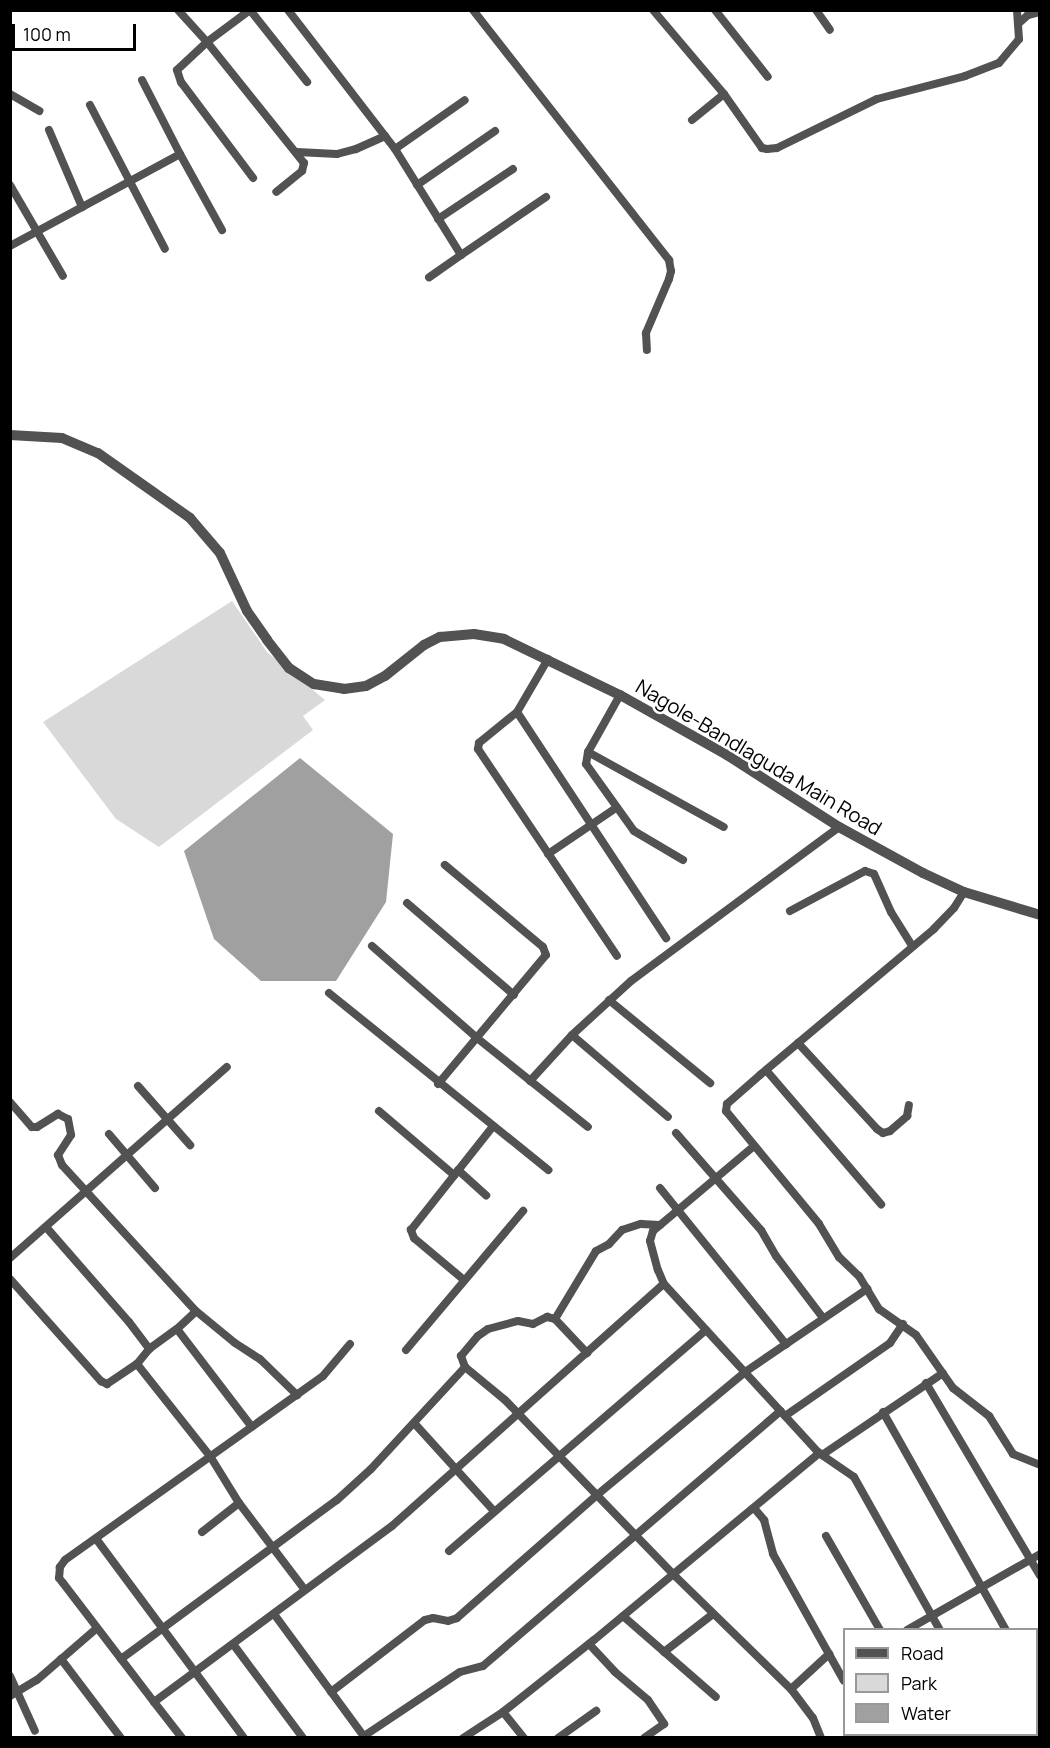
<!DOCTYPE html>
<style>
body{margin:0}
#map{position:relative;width:1050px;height:1748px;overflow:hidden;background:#fff;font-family:Manrope,sans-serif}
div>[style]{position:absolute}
.green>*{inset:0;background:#d9d9d9}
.water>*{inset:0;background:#a0a0a0}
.minor>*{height:8px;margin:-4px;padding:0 4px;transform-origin:4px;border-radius:4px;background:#525252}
.tertiary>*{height:10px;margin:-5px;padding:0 5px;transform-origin:5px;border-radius:5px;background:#525252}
span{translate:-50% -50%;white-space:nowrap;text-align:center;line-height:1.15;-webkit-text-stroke:5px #fff;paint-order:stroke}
.street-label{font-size:20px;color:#000}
.frame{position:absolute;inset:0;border:12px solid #000;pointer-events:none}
.legend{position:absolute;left:843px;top:1628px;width:195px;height:108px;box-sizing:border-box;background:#fff;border:2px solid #999;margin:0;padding:8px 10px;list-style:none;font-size:18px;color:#000}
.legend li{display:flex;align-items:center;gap:12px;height:30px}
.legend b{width:30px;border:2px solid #999}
.scale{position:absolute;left:12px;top:24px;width:124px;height:27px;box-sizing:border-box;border:3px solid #000;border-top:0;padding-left:8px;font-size:18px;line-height:21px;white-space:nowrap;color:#000;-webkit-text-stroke:4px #fff;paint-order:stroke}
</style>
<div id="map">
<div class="green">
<div style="clip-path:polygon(232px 601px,267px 652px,325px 700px,303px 716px,313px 730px,159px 847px,116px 819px,43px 722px)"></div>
</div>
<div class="water">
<div style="clip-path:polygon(300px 758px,393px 834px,386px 902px,336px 981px,261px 981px,214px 939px,184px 851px)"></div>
</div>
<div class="minor">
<div style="left:178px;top:10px;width:43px;rotate:47.8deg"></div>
<div style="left:207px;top:42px;width:155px;rotate:51.3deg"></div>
<div style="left:304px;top:163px;width:8px;rotate:104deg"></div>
<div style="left:302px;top:171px;width:33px;rotate:141deg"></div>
<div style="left:250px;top:10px;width:54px;rotate:143.3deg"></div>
<div style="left:207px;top:42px;width:41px;rotate:137deg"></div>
<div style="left:177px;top:70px;width:13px;rotate:72deg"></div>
<div style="left:181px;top:82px;width:120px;rotate:53.1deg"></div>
<div style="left:250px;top:10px;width:92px;rotate:51.6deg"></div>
<div style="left:288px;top:10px;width:175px;rotate:52.4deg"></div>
<div style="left:395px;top:149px;width:125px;rotate:58.1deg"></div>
<div style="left:461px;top:255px;width:39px;rotate:145deg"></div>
<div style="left:473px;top:10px;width:318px;rotate:51.9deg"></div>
<div style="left:669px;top:260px;width:11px;rotate:80deg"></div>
<div style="left:671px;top:271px;width:8px;rotate:104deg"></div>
<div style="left:669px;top:279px;width:59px;rotate:113.1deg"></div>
<div style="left:646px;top:333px;width:17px;rotate:87deg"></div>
<div style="left:653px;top:10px;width:110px;rotate:49.8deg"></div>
<div style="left:724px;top:94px;width:66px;rotate:54.9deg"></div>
<div style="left:762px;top:148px;width:5px;rotate:11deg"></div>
<div style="left:767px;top:149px;width:10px;rotate:-6deg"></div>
<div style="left:777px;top:148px;width:111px;rotate:-26.1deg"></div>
<div style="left:877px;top:99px;width:91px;rotate:-14.6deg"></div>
<div style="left:965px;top:76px;width:36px;rotate:-21deg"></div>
<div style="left:999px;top:63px;width:31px;rotate:-50deg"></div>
<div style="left:1019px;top:39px;width:29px;rotate:-94deg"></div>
<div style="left:715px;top:10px;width:85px;rotate:51.7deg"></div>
<div style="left:816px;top:10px;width:24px;rotate:55deg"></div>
<div style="left:1019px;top:23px;width:12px;rotate:-42deg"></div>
<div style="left:1028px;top:15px;width:12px;rotate:-14deg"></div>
<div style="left:10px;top:94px;width:34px;rotate:30deg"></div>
<div style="left:90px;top:105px;width:162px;rotate:62.5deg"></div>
<div style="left:692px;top:120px;width:41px;rotate:-39.1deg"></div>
<div style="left:49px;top:130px;width:84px;rotate:66.8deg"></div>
<div style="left:395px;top:149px;width:85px;rotate:-35deg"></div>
<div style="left:297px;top:152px;width:40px;rotate:2.9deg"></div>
<div style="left:337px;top:154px;width:20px;rotate:-15deg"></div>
<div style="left:356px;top:149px;width:32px;rotate:-24deg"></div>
<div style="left:180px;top:154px;width:87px;rotate:61.1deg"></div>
<div style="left:10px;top:185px;width:105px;rotate:59.8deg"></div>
<div style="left:417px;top:185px;width:95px;rotate:-34.7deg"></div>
<div style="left:438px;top:219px;width:90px;rotate:-33.7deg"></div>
<div style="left:10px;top:246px;width:193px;rotate:-28.4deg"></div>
<div style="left:180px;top:154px;width:83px;rotate:-117.2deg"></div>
<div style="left:461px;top:255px;width:103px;rotate:-34.3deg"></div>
<div style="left:548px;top:659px;width:61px;rotate:120.3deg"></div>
<div style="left:517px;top:712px;width:49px;rotate:140.8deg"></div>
<div style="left:479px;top:743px;width:6px;rotate:99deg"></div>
<div style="left:478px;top:749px;width:249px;rotate:56.1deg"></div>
<div style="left:620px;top:695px;width:65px;rotate:119.3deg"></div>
<div style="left:588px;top:752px;width:12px;rotate:99deg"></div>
<div style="left:586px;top:764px;width:82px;rotate:54.4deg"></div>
<div style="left:634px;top:831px;width:57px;rotate:30.6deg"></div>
<div style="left:517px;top:712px;width:271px;rotate:56.6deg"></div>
<div style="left:588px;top:752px;width:155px;rotate:28.9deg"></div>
<div style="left:548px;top:854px;width:82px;rotate:-34.1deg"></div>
<div style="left:964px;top:892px;width:19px;rotate:122deg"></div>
<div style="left:954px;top:908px;width:29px;rotate:134deg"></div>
<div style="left:934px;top:929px;width:227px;rotate:140deg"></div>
<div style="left:760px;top:1075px;width:44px;rotate:138.7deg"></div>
<div style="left:727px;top:1104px;width:7px;rotate:98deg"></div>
<div style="left:726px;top:1111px;width:146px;rotate:50.5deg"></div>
<div style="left:819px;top:1224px;width:39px;rotate:59deg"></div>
<div style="left:839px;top:1257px;width:28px;rotate:44deg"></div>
<div style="left:859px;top:1276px;width:39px;rotate:59deg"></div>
<div style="left:879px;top:1309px;width:45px;rotate:35.1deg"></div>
<div style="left:916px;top:1335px;width:65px;rotate:55.1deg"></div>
<div style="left:953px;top:1388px;width:46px;rotate:37.9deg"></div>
<div style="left:989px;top:1416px;width:45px;rotate:57.7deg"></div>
<div style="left:1013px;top:1454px;width:29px;rotate:22deg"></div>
<div style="left:407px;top:903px;width:141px;rotate:40.7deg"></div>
<div style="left:790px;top:911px;width:85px;rotate:-28.1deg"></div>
<div style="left:865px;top:871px;width:9px;rotate:18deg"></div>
<div style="left:874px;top:874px;width:42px;rotate:65.9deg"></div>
<div style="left:891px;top:912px;width:39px;rotate:58deg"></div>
<div style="left:372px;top:946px;width:140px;rotate:41.2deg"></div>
<div style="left:477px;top:1038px;width:142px;rotate:38.7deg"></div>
<div style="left:329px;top:993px;width:282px;rotate:38.9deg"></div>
<div style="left:609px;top:1000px;width:131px;rotate:39.4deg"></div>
<div style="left:572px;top:1035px;width:126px;rotate:40.5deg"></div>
<div style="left:798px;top:1043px;width:117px;rotate:47.4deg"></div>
<div style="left:877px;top:1129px;width:7px;rotate:34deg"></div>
<div style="left:883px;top:1133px;width:7px;rotate:-16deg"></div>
<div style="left:890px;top:1131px;width:23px;rotate:-41deg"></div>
<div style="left:907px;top:1116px;width:11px;rotate:-80deg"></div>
<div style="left:766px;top:1070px;width:177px;rotate:49.4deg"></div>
<div style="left:530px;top:1081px;width:62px;rotate:-47.6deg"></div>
<div style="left:572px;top:1035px;width:80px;rotate:-42.5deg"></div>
<div style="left:631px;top:981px;width:259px;rotate:-36.5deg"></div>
<div style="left:438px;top:1084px;width:168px;rotate:-50.1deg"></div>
<div style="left:546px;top:955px;width:9px;rotate:-111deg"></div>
<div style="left:543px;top:947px;width:128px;rotate:-140.1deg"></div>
<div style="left:138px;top:1086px;width:79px;rotate:48.6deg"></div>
<div style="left:10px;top:1102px;width:33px;rotate:49deg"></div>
<div style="left:32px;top:1127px;width:5px"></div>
<div style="left:37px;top:1127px;width:25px;rotate:-32deg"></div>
<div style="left:58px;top:1114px;width:11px;rotate:27deg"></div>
<div style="left:68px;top:1119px;width:16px;rotate:79deg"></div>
<div style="left:71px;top:1135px;width:24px;rotate:123deg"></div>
<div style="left:58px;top:1155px;width:11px;rotate:68deg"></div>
<div style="left:62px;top:1165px;width:198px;rotate:47.5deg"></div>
<div style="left:196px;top:1311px;width:50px;rotate:39.4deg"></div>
<div style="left:235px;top:1343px;width:30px;rotate:33deg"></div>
<div style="left:260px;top:1359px;width:52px;rotate:44.2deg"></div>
<div style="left:379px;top:1111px;width:99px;rotate:40.5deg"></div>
<div style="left:676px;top:1133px;width:129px;rotate:48.8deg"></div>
<div style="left:761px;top:1230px;width:30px;rotate:60deg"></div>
<div style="left:776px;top:1256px;width:78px;rotate:52.8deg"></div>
<div style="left:109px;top:1134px;width:71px;rotate:49.6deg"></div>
<div style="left:754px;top:1146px;width:132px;rotate:139.9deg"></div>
<div style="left:653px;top:1231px;width:10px;rotate:107deg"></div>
<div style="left:650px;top:1241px;width:30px;rotate:75deg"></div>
<div style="left:658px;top:1270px;width:15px;rotate:67deg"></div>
<div style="left:664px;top:1284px;width:229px;rotate:47.5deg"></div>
<div style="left:819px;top:1453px;width:42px;rotate:34.4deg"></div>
<div style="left:854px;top:1477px;width:176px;rotate:60.7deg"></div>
<div style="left:458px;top:1170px;width:38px;rotate:42deg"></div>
<div style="left:660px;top:1188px;width:201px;rotate:51.1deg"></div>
<div style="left:46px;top:1227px;width:126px;rotate:48.9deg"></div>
<div style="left:129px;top:1322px;width:34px;rotate:53deg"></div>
<div style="left:10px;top:1258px;width:289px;rotate:-41.4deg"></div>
<div style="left:10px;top:1279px;width:137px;rotate:48.3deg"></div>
<div style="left:101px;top:1381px;width:7px;rotate:27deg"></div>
<div style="left:107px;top:1384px;width:36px;rotate:-34deg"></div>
<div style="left:137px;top:1364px;width:19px;rotate:-51deg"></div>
<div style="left:149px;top:1349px;width:34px;rotate:-36deg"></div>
<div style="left:177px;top:1329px;width:26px;rotate:-43deg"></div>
<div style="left:464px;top:1280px;width:65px;rotate:-140deg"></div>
<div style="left:414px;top:1238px;width:9px;rotate:-111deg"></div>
<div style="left:411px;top:1230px;width:132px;rotate:-51.7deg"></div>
<div style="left:555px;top:1319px;width:79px;rotate:-58.9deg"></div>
<div style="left:596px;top:1251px;width:15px;rotate:-28deg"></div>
<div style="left:609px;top:1244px;width:19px;rotate:-47deg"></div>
<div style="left:622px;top:1230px;width:20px;rotate:-18deg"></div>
<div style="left:641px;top:1224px;width:19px;rotate:3deg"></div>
<div style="left:177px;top:1329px;width:123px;rotate:52.6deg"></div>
<div style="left:350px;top:1344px;width:42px;rotate:130.2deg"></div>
<div style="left:323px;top:1376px;width:317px;rotate:144.5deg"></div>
<div style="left:65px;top:1560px;width:9px;rotate:126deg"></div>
<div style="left:60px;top:1567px;width:11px;rotate:95deg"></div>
<div style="left:59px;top:1578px;width:6px;rotate:51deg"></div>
<div style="left:63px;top:1583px;width:150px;rotate:52.6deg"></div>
<div style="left:154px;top:1702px;width:296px;rotate:-36.5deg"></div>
<div style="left:392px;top:1526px;width:364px;rotate:-41.7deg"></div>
<div style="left:406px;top:1350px;width:182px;rotate:-49.9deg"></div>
<div style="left:137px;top:1364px;width:117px;rotate:51.6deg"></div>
<div style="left:210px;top:1456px;width:55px;rotate:58.3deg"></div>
<div style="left:239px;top:1503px;width:109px;rotate:52.8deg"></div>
<div style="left:465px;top:1367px;width:12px;rotate:-110deg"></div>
<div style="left:461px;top:1356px;width:26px;rotate:-50deg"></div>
<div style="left:478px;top:1336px;width:12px;rotate:-35deg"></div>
<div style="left:488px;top:1329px;width:31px;rotate:-15deg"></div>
<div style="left:518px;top:1321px;width:15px;rotate:11deg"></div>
<div style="left:533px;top:1324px;width:16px;rotate:-27deg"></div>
<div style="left:547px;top:1317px;width:8px;rotate:14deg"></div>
<div style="left:555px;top:1319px;width:47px;rotate:46.7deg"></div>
<div style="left:926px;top:1383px;width:224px;rotate:59.4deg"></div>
<div style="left:883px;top:1412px;width:250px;rotate:60.6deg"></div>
<div style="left:785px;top:1416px;width:128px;rotate:-34.8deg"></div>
<div style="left:890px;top:1343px;width:23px;rotate:-56deg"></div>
<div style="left:415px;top:1424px;width:118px;rotate:47.8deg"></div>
<div style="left:822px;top:1455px;width:146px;rotate:-34.1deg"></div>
<div style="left:754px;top:1508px;width:16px;rotate:50deg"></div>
<div style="left:764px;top:1520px;width:35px;rotate:75deg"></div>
<div style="left:773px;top:1554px;width:145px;rotate:60.8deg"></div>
<div style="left:202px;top:1532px;width:47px;rotate:-38.1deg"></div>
<div style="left:826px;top:1536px;width:108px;rotate:60.1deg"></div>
<div style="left:97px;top:1540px;width:247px;rotate:53.4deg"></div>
<div style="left:449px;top:1551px;width:339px;rotate:-40.7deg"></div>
<div style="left:274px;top:1614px;width:154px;rotate:53.7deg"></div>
<div style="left:623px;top:1616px;width:123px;rotate:41.1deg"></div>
<div style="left:907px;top:1630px;width:153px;rotate:-29.7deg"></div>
<div style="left:233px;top:1644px;width:117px;rotate:53.3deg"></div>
<div style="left:589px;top:1644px;width:38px;rotate:47deg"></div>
<div style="left:615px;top:1672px;width:43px;rotate:40.3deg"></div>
<div style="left:648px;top:1700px;width:29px;rotate:56deg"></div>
<div style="left:664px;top:1724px;width:24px;rotate:145deg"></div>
<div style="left:664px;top:1652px;width:62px;rotate:-37.8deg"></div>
<div style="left:61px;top:1659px;width:99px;rotate:52.8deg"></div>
<div style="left:121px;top:1659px;width:268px;rotate:-36.4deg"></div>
<div style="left:337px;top:1500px;width:46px;rotate:-42.4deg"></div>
<div style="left:371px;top:1469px;width:139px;rotate:-47.3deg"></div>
<div style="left:465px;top:1367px;width:52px;rotate:39.5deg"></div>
<div style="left:505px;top:1400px;width:243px;rotate:46deg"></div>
<div style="left:674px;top:1575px;width:163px;rotate:44.3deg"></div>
<div style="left:791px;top:1689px;width:36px;rotate:53deg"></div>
<div style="left:813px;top:1718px;width:22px;rotate:68deg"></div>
<div style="left:10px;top:1676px;width:60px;rotate:65.6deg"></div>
<div style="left:1036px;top:1685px;width:7px;rotate:56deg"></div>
<div style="left:791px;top:1689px;width:52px;rotate:-42.6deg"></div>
<div style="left:331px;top:1692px;width:118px;rotate:-37.5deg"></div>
<div style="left:425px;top:1620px;width:8px;rotate:-14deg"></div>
<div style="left:433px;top:1618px;width:15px;rotate:11deg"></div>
<div style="left:448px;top:1621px;width:9px;rotate:-18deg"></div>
<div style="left:457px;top:1618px;width:186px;rotate:-41.3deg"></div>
<div style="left:597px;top:1495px;width:192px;rotate:-39.7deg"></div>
<div style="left:745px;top:1372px;width:148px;rotate:-34.2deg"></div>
<div style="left:10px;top:1696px;width:31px;rotate:-31deg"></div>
<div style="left:37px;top:1680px;width:79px;rotate:-40.9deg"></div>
<div style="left:154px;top:1702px;width:46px;rotate:52.1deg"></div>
<div style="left:503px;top:1712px;width:33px;rotate:51deg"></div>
<div style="left:875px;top:1734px;width:4px;rotate:63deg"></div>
<div style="left:939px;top:1734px;width:4px;rotate:76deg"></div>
<div style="left:999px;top:1734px;width:4px;rotate:63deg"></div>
<div style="left:364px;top:1736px;width:115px;rotate:-33.7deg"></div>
<div style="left:460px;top:1672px;width:24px;rotate:-15deg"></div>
<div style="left:483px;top:1666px;width:392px;rotate:-40.6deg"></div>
<div style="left:463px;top:1738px;width:48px;rotate:-33deg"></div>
<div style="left:503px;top:1712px;width:116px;rotate:-38.4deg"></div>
<div style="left:594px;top:1640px;width:293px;rotate:-39.7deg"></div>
<div style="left:558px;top:1738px;width:47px;rotate:-35.4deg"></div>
</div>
<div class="tertiary">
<div style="left:10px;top:435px;width:52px;rotate:3.3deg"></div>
<div style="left:62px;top:438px;width:39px;rotate:23deg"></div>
<div style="left:98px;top:453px;width:113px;rotate:35.2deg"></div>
<div style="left:190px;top:518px;width:46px;rotate:49.4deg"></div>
<div style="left:220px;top:553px;width:64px;rotate:65deg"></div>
<div style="left:247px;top:611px;width:35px;rotate:55deg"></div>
<div style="left:267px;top:640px;width:36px;rotate:52deg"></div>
<div style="left:289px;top:668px;width:30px;rotate:33deg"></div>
<div style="left:314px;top:684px;width:30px;rotate:9deg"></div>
<div style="left:344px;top:689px;width:22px;rotate:-8deg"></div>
<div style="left:366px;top:686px;width:21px;rotate:-28deg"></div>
<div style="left:385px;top:676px;width:50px;rotate:-38.5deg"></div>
<div style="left:424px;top:645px;width:18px;rotate:-27deg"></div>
<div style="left:440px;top:637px;width:34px;rotate:-5deg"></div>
<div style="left:474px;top:634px;width:30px;rotate:9deg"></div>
<div style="left:504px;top:639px;width:129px;rotate:25.8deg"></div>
<div style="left:620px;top:695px;width:123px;rotate:29.3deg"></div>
<div style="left:727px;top:755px;width:133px;rotate:32.7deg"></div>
<div style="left:839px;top:827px;width:96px;rotate:28.7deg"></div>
<div style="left:923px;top:873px;width:45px;rotate:24.9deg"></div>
<div style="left:964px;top:892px;width:79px;rotate:16.8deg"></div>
</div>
<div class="street-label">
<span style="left:759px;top:757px;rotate:31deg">Nagole-Bandlaguda Main Road</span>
</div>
<div class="frame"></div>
<ul class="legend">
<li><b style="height:8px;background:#525252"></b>Road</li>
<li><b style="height:16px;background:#d9d9d9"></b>Park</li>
<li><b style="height:16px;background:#a0a0a0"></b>Water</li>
</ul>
<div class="scale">100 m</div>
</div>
